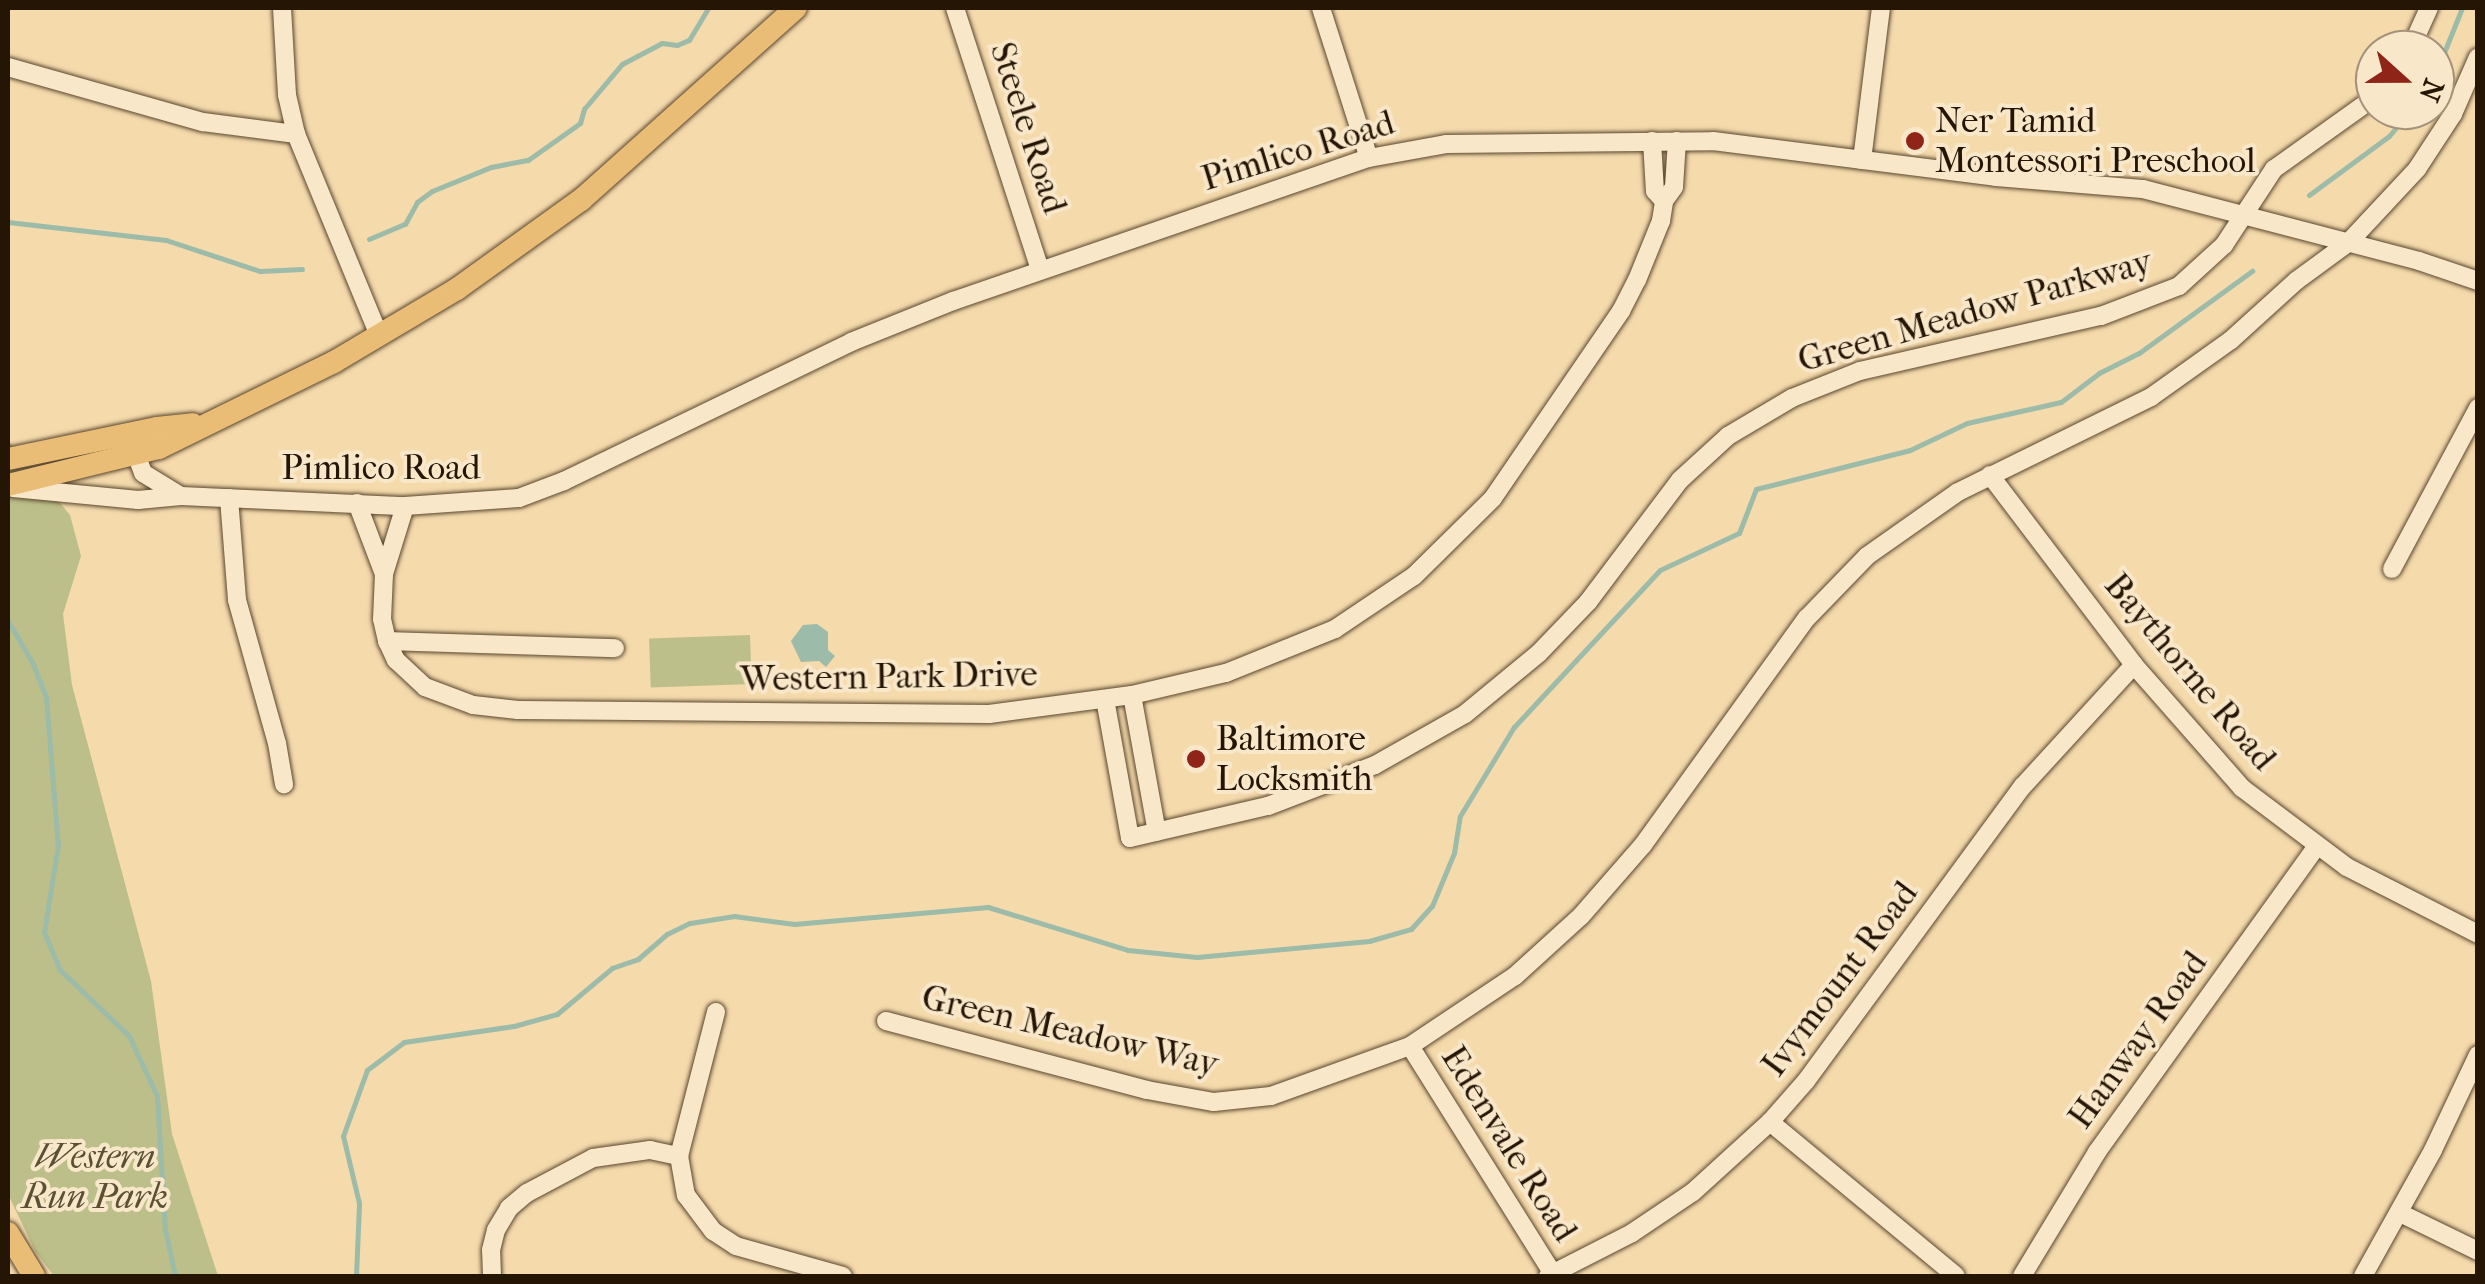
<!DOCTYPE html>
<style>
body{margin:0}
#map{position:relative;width:2485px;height:1284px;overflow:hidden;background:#f5daac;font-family:"IM FELL French Canon",serif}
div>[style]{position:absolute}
.green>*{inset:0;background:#bcbf89;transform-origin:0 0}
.water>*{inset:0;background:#9cbba9}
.stream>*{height:5px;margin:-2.5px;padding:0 2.5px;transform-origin:2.5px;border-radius:2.5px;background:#9cbba9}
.roads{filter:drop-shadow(0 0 2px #59462e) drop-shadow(0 0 2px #59462e)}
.minor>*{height:18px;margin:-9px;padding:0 9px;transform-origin:9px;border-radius:9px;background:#f8e7c9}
.major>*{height:22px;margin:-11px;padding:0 11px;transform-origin:11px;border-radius:11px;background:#eabd76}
.dots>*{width:28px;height:28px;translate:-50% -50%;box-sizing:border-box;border:5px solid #f8e7c9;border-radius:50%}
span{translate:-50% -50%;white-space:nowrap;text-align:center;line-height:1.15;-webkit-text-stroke:8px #f8e7c9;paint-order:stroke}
.poi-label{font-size:35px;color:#251504}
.left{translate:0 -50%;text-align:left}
.street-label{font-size:35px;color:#251504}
.park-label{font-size:35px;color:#5a5033;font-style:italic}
.frame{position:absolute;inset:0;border:10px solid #251504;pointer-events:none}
.north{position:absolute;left:2355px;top:30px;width:100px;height:100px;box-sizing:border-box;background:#f8e7c9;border:2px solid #a4937a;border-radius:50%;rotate:111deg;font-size:28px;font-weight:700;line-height:40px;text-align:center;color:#251504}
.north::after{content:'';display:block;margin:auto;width:35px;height:45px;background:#8f2418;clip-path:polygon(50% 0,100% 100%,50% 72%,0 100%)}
</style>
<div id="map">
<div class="green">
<div style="clip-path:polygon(8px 440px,70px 515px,81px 556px,63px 614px,72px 685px,151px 981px,172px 1134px,218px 1276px,54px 1276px,35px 1251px,8px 1194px)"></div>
<div style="left:750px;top:635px;width:49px;height:101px;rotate:88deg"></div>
</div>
<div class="water">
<div style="clip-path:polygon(817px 624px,828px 632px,828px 650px,835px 656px,826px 667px,819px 661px,801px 662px,791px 641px,803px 625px)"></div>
</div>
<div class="stream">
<div style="left:2435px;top:75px;width:72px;rotate:-68.1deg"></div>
<div style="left:2309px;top:195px;width:99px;rotate:-36.4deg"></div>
<div style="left:2389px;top:136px;width:34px;rotate:-50deg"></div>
<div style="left:8px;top:222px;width:159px;rotate:6.5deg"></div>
<div style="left:166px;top:240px;width:99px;rotate:18.3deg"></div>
<div style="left:260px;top:271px;width:42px;rotate:-2.7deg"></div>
<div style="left:369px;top:239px;width:39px;rotate:-23deg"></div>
<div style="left:405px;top:224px;width:25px;rotate:-61deg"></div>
<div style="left:417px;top:202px;width:19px;rotate:-36deg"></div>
<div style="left:432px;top:191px;width:64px;rotate:-22.1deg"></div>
<div style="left:491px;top:167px;width:38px;rotate:-11deg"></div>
<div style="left:528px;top:160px;width:64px;rotate:-35.4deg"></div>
<div style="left:580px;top:123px;width:15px;rotate:-74deg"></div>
<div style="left:584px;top:109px;width:59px;rotate:-49.8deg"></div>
<div style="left:622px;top:64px;width:45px;rotate:-27.7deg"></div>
<div style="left:662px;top:43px;width:15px;rotate:8deg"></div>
<div style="left:677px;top:45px;width:13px;rotate:-23deg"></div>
<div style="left:689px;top:40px;width:37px;rotate:-59deg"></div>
<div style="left:8px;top:621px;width:48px;rotate:59.7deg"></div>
<div style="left:32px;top:662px;width:38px;rotate:68deg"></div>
<div style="left:46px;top:697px;width:148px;rotate:85.4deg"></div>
<div style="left:58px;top:845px;width:88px;rotate:99.1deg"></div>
<div style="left:44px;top:932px;width:41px;rotate:67.2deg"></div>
<div style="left:60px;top:970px;width:95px;rotate:43.7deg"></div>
<div style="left:129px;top:1036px;width:66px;rotate:65deg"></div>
<div style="left:157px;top:1096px;width:133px;rotate:86.6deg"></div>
<div style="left:165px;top:1229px;width:48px;rotate:78deg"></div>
<div style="left:356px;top:1276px;width:73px;rotate:-87.6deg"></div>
<div style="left:359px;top:1203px;width:69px;rotate:-103.4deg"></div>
<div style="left:343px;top:1136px;width:70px;rotate:-70deg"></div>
<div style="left:367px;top:1070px;width:46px;rotate:-37.1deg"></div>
<div style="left:404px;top:1042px;width:111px;rotate:-8.3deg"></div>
<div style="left:514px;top:1026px;width:45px;rotate:-15.6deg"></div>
<div style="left:557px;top:1014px;width:72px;rotate:-39.9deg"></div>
<div style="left:612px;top:968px;width:28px;rotate:-19deg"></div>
<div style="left:638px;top:959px;width:38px;rotate:-41deg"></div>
<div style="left:667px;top:934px;width:25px;rotate:-26deg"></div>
<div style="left:690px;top:923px;width:45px;rotate:-9deg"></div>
<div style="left:734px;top:916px;width:61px;rotate:7.6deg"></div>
<div style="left:794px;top:924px;width:195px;rotate:-5deg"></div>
<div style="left:988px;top:907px;width:146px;rotate:17.1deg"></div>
<div style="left:1128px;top:950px;width:69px;rotate:5.8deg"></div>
<div style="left:1197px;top:957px;width:173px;rotate:-5.3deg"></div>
<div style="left:1369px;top:941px;width:44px;rotate:-15.9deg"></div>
<div style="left:1411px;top:929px;width:31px;rotate:-48deg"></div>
<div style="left:1432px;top:906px;width:57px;rotate:-67.5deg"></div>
<div style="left:1454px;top:853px;width:37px;rotate:-81deg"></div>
<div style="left:1460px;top:816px;width:104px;rotate:-58.8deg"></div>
<div style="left:1514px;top:727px;width:214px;rotate:-47.1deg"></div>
<div style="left:1660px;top:570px;width:87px;rotate:-25.1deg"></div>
<div style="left:1739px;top:533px;width:47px;rotate:-68.9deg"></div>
<div style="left:1756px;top:489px;width:159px;rotate:-14.2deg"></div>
<div style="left:1910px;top:450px;width:63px;rotate:-25.3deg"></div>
<div style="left:1967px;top:423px;width:96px;rotate:-12.6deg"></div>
<div style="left:2061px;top:402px;width:48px;rotate:-37.3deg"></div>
<div style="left:2099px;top:373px;width:45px;rotate:-26.6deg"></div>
<div style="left:2139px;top:353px;width:140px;rotate:-36deg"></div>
</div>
<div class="roads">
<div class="minor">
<div style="left:282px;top:8px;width:87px;rotate:86.7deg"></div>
<div style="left:287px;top:95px;width:40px;rotate:77deg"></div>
<div style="left:296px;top:134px;width:217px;rotate:67.6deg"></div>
<div style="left:955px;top:8px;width:274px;rotate:72deg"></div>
<div style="left:1321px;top:8px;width:157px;rotate:72.3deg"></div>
<div style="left:2410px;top:50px;width:46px;rotate:-65.7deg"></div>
<div style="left:8px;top:67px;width:203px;rotate:15.8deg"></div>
<div style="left:203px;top:122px;width:94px;rotate:7.4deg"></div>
<div style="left:1652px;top:141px;width:50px;rotate:86.6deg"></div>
<div style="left:1655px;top:191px;width:13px;rotate:48deg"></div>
<div style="left:1862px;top:160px;width:153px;rotate:-82.9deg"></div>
<div style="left:132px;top:444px;width:31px;rotate:69deg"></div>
<div style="left:143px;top:473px;width:42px;rotate:31.4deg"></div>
<div style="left:1990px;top:475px;width:238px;rotate:52.8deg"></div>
<div style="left:2134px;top:665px;width:164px;rotate:48.7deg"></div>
<div style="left:2242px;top:788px;width:131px;rotate:37deg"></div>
<div style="left:2347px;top:867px;width:147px;rotate:27.1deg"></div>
<div style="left:13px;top:488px;width:126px;rotate:5.5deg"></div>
<div style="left:138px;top:500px;width:43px;rotate:-5.3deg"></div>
<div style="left:181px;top:496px;width:224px;rotate:2.6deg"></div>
<div style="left:405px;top:506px;width:114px;rotate:-4deg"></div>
<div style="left:519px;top:498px;width:48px;rotate:-20.7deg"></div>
<div style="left:564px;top:481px;width:319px;rotate:-25.8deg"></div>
<div style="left:851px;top:342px;width:110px;rotate:-21.9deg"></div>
<div style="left:953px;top:301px;width:440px;rotate:-19deg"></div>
<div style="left:1369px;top:158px;width:78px;rotate:-10.3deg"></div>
<div style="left:1446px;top:144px;width:267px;rotate:-0.6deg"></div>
<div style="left:1713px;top:141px;width:285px;rotate:7.2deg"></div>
<div style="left:1996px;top:177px;width:147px;rotate:4.7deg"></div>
<div style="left:2143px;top:189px;width:285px;rotate:14.6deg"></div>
<div style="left:2419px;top:261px;width:62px;rotate:18.7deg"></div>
<div style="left:229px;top:498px;width:102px;rotate:85.5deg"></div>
<div style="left:237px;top:600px;width:148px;rotate:74.4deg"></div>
<div style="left:277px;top:743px;width:42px;rotate:80.3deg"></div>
<div style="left:357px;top:503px;width:76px;rotate:69.2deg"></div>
<div style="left:405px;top:506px;width:71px;rotate:107.2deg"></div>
<div style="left:384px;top:574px;width:45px;rotate:92.5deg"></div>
<div style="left:382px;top:619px;width:23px;rotate:77deg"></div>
<div style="left:387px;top:641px;width:21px;rotate:65deg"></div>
<div style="left:396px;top:660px;width:40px;rotate:43deg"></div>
<div style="left:425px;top:687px;width:51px;rotate:20.6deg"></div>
<div style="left:473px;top:705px;width:45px;rotate:6.3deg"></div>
<div style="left:518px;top:710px;width:471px;rotate:0.5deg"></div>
<div style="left:989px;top:714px;width:144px;rotate:-7.6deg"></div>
<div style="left:1132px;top:695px;width:97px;rotate:-13.2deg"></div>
<div style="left:1226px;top:673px;width:118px;rotate:-22deg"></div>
<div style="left:1335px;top:629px;width:95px;rotate:-33.9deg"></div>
<div style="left:1414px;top:576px;width:111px;rotate:-44.6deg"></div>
<div style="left:1493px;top:498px;width:227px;rotate:-55.6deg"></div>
<div style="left:1621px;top:311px;width:35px;rotate:-63deg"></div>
<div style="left:1637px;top:280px;width:64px;rotate:-67.9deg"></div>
<div style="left:1661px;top:221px;width:20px;rotate:-81deg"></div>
<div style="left:1664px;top:201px;width:17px;rotate:-54deg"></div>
<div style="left:1674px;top:187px;width:46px;rotate:-86.3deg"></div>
<div style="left:2392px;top:569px;width:183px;rotate:-61.9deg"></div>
<div style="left:387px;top:641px;width:228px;rotate:1.8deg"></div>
<div style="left:1132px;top:695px;width:139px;rotate:79.7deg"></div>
<div style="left:1105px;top:699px;width:141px;rotate:79.8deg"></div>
<div style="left:1130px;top:838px;width:142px;rotate:-13.1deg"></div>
<div style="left:1268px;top:806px;width:115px;rotate:-21deg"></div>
<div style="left:1375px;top:765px;width:103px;rotate:-29.5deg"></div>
<div style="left:1465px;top:714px;width:96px;rotate:-39.5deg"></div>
<div style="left:1539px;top:653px;width:71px;rotate:-46.1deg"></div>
<div style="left:1588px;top:602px;width:153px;rotate:-53deg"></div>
<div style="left:1680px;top:480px;width:65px;rotate:-42.5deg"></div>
<div style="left:1728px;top:436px;width:74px;rotate:-30.7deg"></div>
<div style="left:1792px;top:398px;width:73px;rotate:-21.7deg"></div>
<div style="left:1860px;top:371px;width:247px;rotate:-12.9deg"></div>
<div style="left:2101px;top:316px;width:84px;rotate:-21deg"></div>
<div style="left:2179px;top:286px;width:61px;rotate:-42.3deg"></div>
<div style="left:2224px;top:245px;width:91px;rotate:-56.7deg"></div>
<div style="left:2274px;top:169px;width:124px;rotate:-35.5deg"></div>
<div style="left:716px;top:1012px;width:149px;rotate:104.4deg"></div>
<div style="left:679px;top:1156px;width:40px;rotate:80deg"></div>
<div style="left:686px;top:1195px;width:45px;rotate:53.1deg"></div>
<div style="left:713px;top:1231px;width:27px;rotate:33deg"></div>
<div style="left:736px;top:1246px;width:111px;rotate:15.7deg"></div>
<div style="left:886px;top:1021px;width:270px;rotate:14.8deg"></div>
<div style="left:1147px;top:1090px;width:68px;rotate:10.2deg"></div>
<div style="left:1214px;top:1102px;width:57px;rotate:-6deg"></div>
<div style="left:1271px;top:1096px;width:148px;rotate:-19.8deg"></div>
<div style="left:1410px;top:1046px;width:126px;rotate:-33.7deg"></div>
<div style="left:1515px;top:976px;width:89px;rotate:-42.3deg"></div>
<div style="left:1581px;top:916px;width:94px;rotate:-48.9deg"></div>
<div style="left:1643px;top:845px;width:280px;rotate:-54.2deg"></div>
<div style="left:1807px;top:618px;width:86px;rotate:-45.9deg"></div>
<div style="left:1867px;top:556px;width:111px;rotate:-35.1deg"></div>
<div style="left:1958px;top:492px;width:215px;rotate:-26.2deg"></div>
<div style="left:2151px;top:397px;width:98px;rotate:-35.5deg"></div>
<div style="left:2231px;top:340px;width:88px;rotate:-42.2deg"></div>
<div style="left:2296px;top:281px;width:66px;rotate:-36.3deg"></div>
<div style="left:2349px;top:242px;width:100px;rotate:-47deg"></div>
<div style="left:2417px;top:169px;width:66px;rotate:-56.8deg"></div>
<div style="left:2453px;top:114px;width:62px;rotate:-66.3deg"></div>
<div style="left:1410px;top:1046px;width:271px;rotate:57.9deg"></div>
<div style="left:1770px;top:1122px;width:241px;rotate:39.6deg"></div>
<div style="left:2400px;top:1213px;width:87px;rotate:26deg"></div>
<div style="left:492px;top:1276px;width:26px;rotate:-92deg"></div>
<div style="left:491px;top:1250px;width:21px;rotate:-76deg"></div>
<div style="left:496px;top:1230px;width:26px;rotate:-59deg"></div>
<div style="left:509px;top:1208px;width:23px;rotate:-40deg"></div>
<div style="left:527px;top:1193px;width:75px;rotate:-27.9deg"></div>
<div style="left:593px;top:1158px;width:58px;rotate:-8deg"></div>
<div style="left:650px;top:1150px;width:30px;rotate:12deg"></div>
<div style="left:1548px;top:1276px;width:94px;rotate:-27.1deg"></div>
<div style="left:1632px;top:1233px;width:73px;rotate:-33.9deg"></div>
<div style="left:1693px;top:1192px;width:104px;rotate:-42.3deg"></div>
<div style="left:1770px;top:1122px;width:55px;rotate:-48.7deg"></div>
<div style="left:1806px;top:1081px;width:366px;rotate:-53.7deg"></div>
<div style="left:2023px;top:786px;width:164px;rotate:-47.5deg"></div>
<div style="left:2022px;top:1276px;width:145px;rotate:-58.8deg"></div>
<div style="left:2097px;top:1152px;width:375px;rotate:-54.3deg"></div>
<div style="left:2363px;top:1276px;width:144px;rotate:-60.9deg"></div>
<div style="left:2433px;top:1150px;width:105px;rotate:-64.7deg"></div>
</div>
<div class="major">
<div style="left:8px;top:459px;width:152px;rotate:-11.8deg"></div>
<div style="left:157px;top:428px;width:36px;rotate:-6deg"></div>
<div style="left:8px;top:485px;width:155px;rotate:-13.8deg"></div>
<div style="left:159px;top:448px;width:195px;rotate:-26.2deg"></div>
<div style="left:334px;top:362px;width:143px;rotate:-30.7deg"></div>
<div style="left:457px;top:289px;width:153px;rotate:-35.7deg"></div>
<div style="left:581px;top:200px;width:288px;rotate:-41.8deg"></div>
<div style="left:8px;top:1233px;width:50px;rotate:58.8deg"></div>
</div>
</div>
<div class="dots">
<div style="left:1915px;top:141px;background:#8f2418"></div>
<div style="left:1196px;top:759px;background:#8f2418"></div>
</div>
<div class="poi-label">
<span class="left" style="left:1935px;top:141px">Ner Tamid<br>Montessori Preschool</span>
<span class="left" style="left:1216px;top:759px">Baltimore<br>Locksmith</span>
</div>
<div class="street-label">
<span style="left:1028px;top:128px;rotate:72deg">Steele Road</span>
<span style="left:1298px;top:151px;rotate:-17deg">Pimlico Road</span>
<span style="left:1975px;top:311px;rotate:-16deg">Green Meadow Parkway</span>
<span style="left:381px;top:468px">Pimlico Road</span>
<span style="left:2190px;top:672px;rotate:50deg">Baythorne Road</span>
<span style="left:889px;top:677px;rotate:-1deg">Western Park Drive</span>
<span style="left:1840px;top:979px;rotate:-53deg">Ivymount Road</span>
<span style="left:1070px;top:1031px;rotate:13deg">Green Meadow Way</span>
<span style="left:2138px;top:1040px;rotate:-54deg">Hanway Road</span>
<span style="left:1509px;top:1144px;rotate:58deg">Edenvale Road</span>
</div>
<div class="park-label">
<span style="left:95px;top:1177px">Western<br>Run Park</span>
</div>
<div class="frame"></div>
<div class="north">N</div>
</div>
